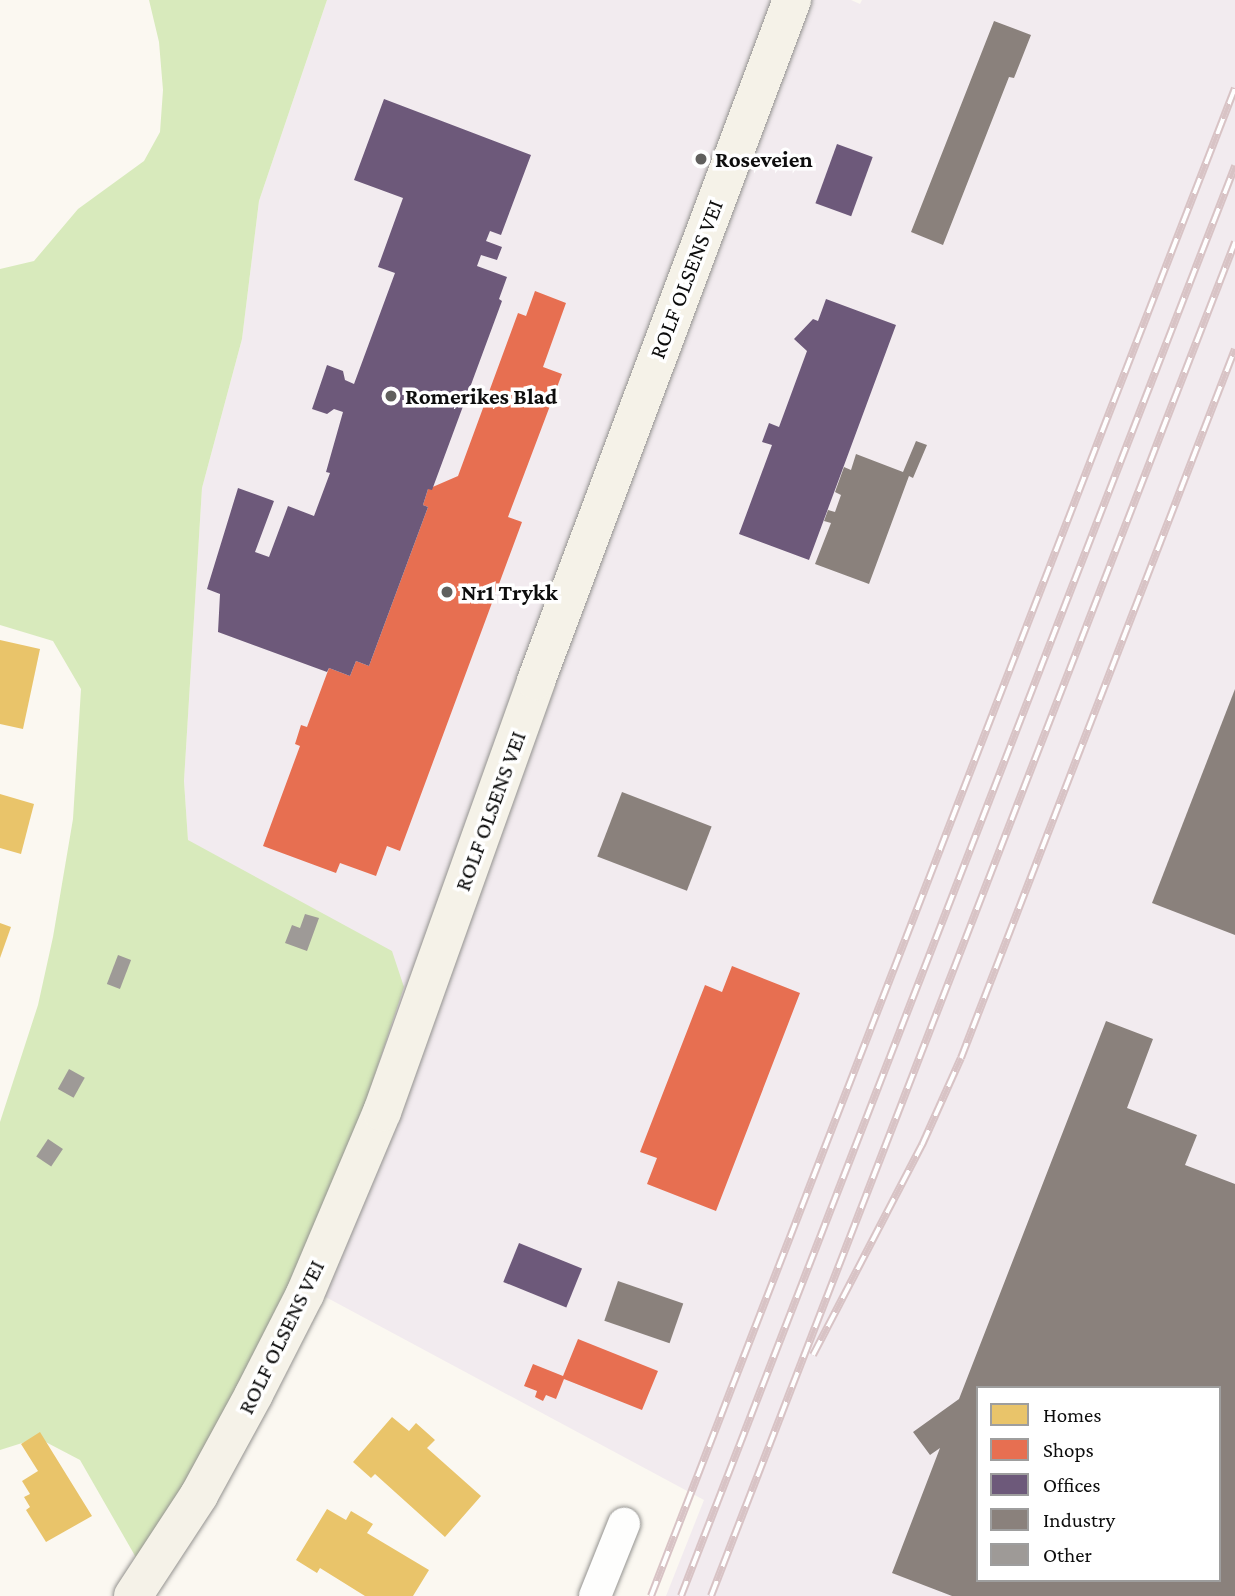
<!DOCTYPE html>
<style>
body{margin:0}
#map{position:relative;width:1235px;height:1596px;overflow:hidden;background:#fbf8f1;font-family:"Crimson Pro",serif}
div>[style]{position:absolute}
.industrial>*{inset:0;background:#f2ebef}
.forest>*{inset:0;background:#d8eabc}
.homes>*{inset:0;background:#e9c46a}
.shops>*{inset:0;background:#e76f51}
.offices>*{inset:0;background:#6d597a;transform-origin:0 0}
.industry>*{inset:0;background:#8a817c;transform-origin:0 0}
.building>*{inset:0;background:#9e9a97;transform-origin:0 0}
.roads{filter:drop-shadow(0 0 2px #949390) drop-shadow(0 0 2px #949390)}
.minor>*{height:32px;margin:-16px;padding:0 16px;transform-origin:16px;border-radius:16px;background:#fefefd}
.secondary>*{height:38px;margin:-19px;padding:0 19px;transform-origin:19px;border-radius:19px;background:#f5f2e8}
.rail>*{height:8px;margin-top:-4px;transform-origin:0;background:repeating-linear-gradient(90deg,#fff 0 16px,#d8c3c5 0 32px);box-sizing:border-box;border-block:2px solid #d8c3c5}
.dots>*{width:19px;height:19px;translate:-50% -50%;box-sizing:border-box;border:4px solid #fff;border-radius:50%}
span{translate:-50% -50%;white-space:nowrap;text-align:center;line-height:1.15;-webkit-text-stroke:7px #fff;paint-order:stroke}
.poi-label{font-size:23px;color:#0d0d0d;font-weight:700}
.left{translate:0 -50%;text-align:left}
.street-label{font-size:23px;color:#0d0d0d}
.legend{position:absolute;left:976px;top:1386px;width:245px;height:196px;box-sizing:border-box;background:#fff;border:2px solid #9e9e9e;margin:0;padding:9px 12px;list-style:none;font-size:21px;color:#0d0d0d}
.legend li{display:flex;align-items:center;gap:14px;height:35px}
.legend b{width:35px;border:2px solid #9e9e9e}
</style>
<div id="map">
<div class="industrial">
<div style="clip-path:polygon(evenodd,327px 0,851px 0,860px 4px,862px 0,1235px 0,1235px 1596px,666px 1596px,704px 1500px,294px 1280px,379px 1062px,188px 840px,184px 781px,202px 488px,242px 339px,259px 201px,327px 0,978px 1388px,1219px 1388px,1219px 1580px,978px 1580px,978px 1388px)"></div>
</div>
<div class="forest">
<div style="clip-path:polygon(149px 0,327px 0,259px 201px,242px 339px,202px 488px,184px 781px,188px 840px,392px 951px,404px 987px,366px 1101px,294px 1280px,142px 1568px,80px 1460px,38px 1438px,0 1450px,0 1122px,38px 1005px,53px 937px,73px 819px,81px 689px,53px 641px,0 625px,0 269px,34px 261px,78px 209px,144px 161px,160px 132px,163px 90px,159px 42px)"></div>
</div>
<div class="homes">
<div style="clip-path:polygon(0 640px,40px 649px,23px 729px,0 724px)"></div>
<div style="clip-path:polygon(0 794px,34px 804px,21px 854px,0 848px)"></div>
<div style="clip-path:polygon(0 923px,11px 927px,0 958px)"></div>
<div style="clip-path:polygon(392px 1417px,409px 1431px,416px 1423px,435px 1440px,427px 1448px,481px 1496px,445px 1537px,375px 1474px,371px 1478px,353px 1462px)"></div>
<div style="clip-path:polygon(40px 1432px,92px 1516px,46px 1542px,26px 1510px,30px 1507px,24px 1497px,30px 1494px,22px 1481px,38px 1471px,21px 1444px)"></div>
<div style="clip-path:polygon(327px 1509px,346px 1520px,351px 1511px,373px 1524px,367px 1533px,429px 1570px,413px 1596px,365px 1596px,320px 1568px,317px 1573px,296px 1560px)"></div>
</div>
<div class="shops">
<div style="clip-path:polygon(535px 291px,566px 303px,543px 367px,562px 374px,508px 517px,522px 522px,400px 851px,387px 846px,376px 876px,340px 863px,336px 873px,263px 846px,300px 746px,295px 744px,301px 725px,307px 727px,329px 668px,350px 676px,356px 661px,369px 666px,428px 507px,423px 505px,428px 489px,458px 476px,518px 313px,526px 316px)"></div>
<div style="clip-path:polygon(732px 966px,800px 993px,716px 1211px,647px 1184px,657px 1158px,640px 1152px,705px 985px,722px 992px)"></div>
<div style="clip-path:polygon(578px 1339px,658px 1371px,642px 1410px,564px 1379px,556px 1399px,546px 1395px,543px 1401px,535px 1397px,537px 1391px,524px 1386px,533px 1364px,563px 1376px)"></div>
</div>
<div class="offices">
<div style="clip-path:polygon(384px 99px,531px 155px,501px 235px,490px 231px,486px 241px,502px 247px,497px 260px,481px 255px,477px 266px,507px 277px,499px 299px,502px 301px,432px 490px,428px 489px,423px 505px,428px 507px,369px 666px,356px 661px,350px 676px,329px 668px,327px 672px,218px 632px,220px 594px,207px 589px,238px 488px,274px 501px,255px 552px,269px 557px,288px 506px,314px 516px,330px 473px,326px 472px,343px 412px,334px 409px,327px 414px,312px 409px,327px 365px,343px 371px,345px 380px,354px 384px,395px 273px,378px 267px,403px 198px,354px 180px)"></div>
<div style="left:837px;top:144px;width:38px;height:63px;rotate:20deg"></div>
<div style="clip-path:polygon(826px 299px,896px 325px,809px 560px,739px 534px,772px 445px,762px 442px,769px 423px,779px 427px,807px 351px,794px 339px,813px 319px,818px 321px)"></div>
<div style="left:519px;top:1243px;width:68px;height:42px;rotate:22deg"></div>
</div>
<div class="industry">
<div style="clip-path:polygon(994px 21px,1031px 35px,1014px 78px,1009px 77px,943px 245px,911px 232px)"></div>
<div style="clip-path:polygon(916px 441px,927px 445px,913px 478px,909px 476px,869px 584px,815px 564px,831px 523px,824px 521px,828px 510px,835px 512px,841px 495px,835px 492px,844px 467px,851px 470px,856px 454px,903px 472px)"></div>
<div style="clip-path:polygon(1235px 689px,1235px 935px,1152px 903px)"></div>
<div style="left:622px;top:792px;width:96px;height:69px;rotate:21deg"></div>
<div style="clip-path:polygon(evenodd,1106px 1021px,1153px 1039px,1127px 1108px,1197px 1135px,1185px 1165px,1235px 1184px,1235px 1596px,952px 1596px,892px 1573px,940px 1448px,930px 1455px,913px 1432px,959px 1399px,1106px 1021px,978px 1388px,1219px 1388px,1219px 1580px,978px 1580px,978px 1388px)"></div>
<div style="left:618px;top:1281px;width:69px;height:42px;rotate:19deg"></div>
</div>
<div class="building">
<div style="clip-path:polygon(305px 914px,319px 918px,307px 951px,285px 943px,292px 925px,300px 928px)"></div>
<div style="left:118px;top:955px;width:14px;height:31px;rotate:21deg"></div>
<div style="left:69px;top:1069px;width:18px;height:23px;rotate:29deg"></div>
<div style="left:48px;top:1139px;width:18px;height:21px;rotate:34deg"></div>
</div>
<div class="roads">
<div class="minor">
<div style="left:595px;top:1596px;width:78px;rotate:-68.1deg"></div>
</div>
<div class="secondary">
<div style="left:133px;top:1596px;width:121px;rotate:-56.8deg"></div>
<div style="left:199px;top:1495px;width:115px;rotate:-61.4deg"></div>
<div style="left:254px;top:1394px;width:112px;rotate:-63deg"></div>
<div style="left:305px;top:1294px;width:198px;rotate:-67.1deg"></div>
<div style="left:382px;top:1112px;width:458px;rotate:-70.3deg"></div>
<div style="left:536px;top:681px;width:728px;rotate:-69.4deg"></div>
</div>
</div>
<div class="rail">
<div style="left:813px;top:1355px;width:237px;rotate:-62.6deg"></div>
<div style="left:922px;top:1145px;width:95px;rotate:-65.9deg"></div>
<div style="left:961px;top:1058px;width:760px;rotate:-68.87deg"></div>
<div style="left:651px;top:1596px;width:1617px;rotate:-68.83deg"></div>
<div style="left:681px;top:1596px;width:1534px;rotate:-68.82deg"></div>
<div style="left:711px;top:1596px;width:1452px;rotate:-68.84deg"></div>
</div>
<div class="dots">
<div style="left:701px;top:159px;background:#605f5d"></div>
<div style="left:391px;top:396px;background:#605f5d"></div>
<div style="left:447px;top:592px;background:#605f5d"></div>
</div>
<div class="poi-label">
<span class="left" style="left:715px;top:159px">Roseveien</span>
<span class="left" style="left:405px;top:396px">Romerikes Blad</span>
<span class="left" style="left:461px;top:592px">Nr1 Trykk</span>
</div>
<div class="street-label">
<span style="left:686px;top:279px;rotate:-69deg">ROLF OLSENS VEI</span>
<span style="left:490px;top:811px;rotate:-70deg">ROLF OLSENS VEI</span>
<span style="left:281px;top:1337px;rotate:-64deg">ROLF OLSENS VEI</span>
</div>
<ul class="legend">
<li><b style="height:19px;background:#e9c46a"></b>Homes</li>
<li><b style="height:19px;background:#e76f51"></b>Shops</li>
<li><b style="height:19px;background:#6d597a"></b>Offices</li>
<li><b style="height:19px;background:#8a817c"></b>Industry</li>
<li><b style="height:19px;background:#9e9a97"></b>Other</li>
</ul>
</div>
